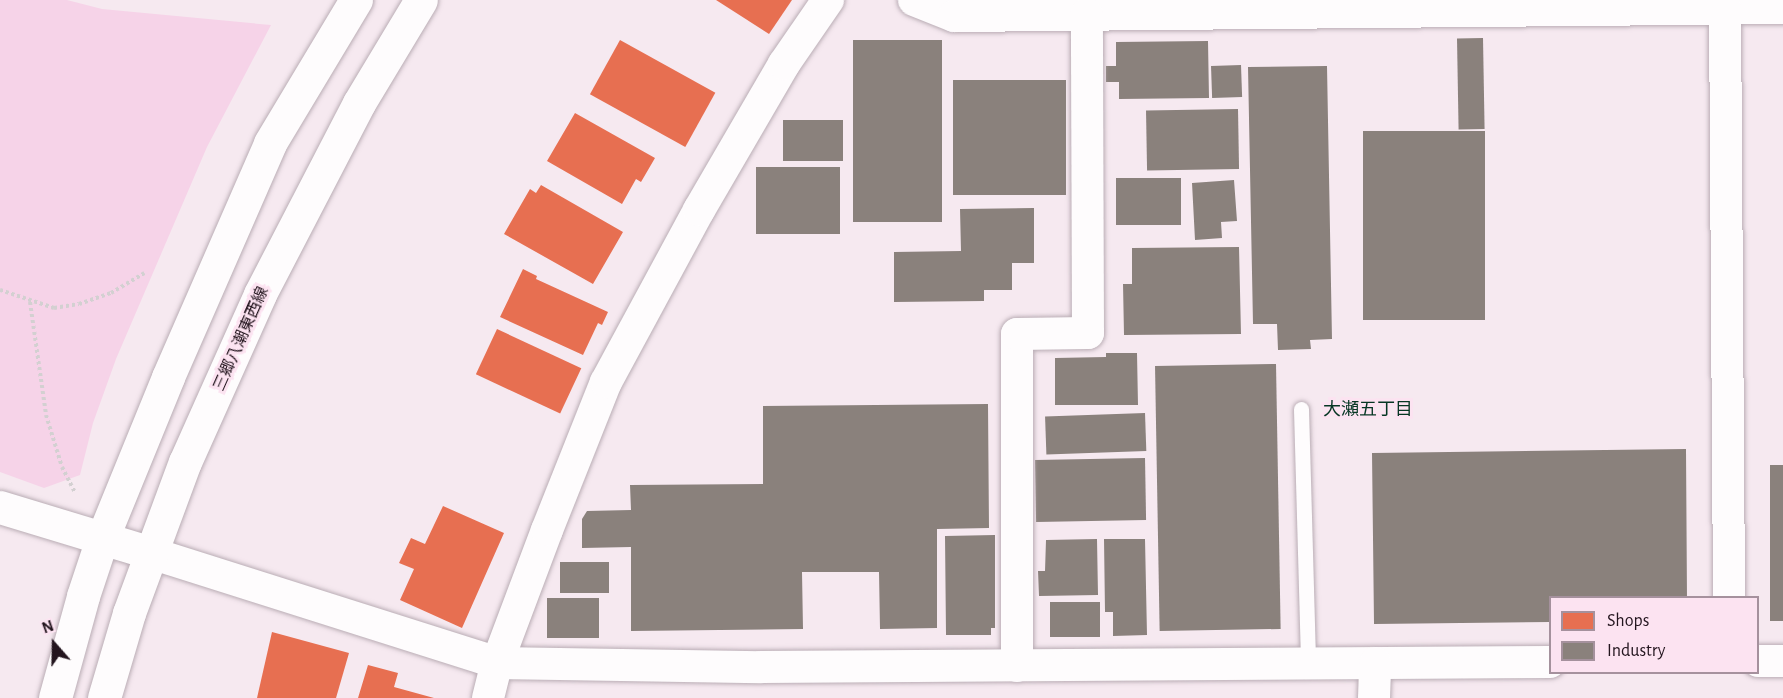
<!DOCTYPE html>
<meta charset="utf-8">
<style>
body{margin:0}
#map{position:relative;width:1783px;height:698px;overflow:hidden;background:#f6e9f0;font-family:"Alegreya Sans","Noto Sans JP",sans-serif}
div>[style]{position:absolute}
.green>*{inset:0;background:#f6d3e8}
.shops>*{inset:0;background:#e76f51;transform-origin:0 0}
.industry>*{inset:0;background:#8a817c;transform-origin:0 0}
.path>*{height:4px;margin-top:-2px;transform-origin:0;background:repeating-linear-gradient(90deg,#d3d0d1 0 3px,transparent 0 6px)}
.roads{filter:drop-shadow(0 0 2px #baadb5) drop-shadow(0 0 2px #baadb5)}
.lane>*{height:15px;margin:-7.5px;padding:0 7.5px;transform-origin:7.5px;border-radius:7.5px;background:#fefcfd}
.street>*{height:32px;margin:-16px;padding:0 16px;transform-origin:16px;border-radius:16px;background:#fefcfd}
.secondary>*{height:33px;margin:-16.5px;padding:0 16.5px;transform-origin:16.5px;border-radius:16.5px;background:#fefcfd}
span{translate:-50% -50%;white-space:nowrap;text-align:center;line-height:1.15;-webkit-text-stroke:6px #fce3f1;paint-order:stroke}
.street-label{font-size:16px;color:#23151e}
.neighbourhood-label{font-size:18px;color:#063623}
.legend{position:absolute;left:1549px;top:596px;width:210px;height:78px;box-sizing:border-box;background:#fce3f1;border:2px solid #a5919d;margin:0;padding:8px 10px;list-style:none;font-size:18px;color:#23151e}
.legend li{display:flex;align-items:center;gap:12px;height:30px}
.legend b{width:30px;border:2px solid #a5919d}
.north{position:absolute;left:24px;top:614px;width:60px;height:60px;-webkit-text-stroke:4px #fce3f1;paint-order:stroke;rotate:340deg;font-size:16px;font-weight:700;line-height:24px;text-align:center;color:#23151e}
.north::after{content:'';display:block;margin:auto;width:21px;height:27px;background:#23151e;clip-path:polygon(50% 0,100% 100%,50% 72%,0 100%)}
</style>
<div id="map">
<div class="green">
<div style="clip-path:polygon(0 0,67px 0,102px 9px,271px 25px,207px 147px,116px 359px,93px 423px,80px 475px,44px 488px,0 472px)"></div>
</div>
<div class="shops">
<div style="clip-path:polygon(716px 0,792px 0,769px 34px)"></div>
<div style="left:620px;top:40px;width:109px;height:62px;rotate:29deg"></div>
<div style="clip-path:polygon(575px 113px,655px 158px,641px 182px,636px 179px,622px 204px,547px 161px)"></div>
<div style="clip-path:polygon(541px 185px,623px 232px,593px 284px,504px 234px,530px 189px,536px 193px)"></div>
<div style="clip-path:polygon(523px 269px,537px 276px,536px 279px,608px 312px,602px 325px,598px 323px,583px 355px,500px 317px)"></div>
<div style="left:497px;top:329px;width:93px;height:50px;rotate:25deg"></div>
<div style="clip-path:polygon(443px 506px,504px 533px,462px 628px,400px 600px,414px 569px,399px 563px,411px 538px,425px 544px)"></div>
<div style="clip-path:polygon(272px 632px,349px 653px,336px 698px,257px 698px)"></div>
<div style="clip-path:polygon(368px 665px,398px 673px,394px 687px,434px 698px,358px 698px)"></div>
</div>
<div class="industry">
<div style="left:1483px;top:38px;width:91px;height:26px;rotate:89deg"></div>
<div style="left:942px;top:40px;width:182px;height:89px;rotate:90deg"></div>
<div style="clip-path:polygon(1208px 41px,1209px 98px,1119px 99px,1119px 82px,1106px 82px,1106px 66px,1116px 66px,1116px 42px)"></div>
<div style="left:1241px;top:65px;width:32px;height:30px;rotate:88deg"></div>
<div style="clip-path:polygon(1327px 66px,1332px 339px,1310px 340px,1311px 349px,1278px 350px,1277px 324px,1253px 324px,1248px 67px)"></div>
<div style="left:1066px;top:80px;width:115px;height:113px;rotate:90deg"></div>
<div style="left:1238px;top:109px;width:60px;height:92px;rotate:89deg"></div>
<div style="left:783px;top:120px;width:60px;height:41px"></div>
<div style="left:1485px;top:131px;width:189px;height:122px;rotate:90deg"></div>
<div style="left:756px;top:167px;width:84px;height:67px"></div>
<div style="left:1116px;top:178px;width:65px;height:47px"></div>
<div style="clip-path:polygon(1234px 180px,1237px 221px,1221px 222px,1222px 238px,1195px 240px,1192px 183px)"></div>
<div style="clip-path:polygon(1034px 208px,1034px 263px,1012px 263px,1012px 290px,984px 290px,984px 301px,894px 302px,894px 252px,961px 251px,960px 209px)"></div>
<div style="clip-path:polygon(1239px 247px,1241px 334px,1124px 335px,1123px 284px,1132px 284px,1132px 248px)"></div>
<div style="clip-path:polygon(1106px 353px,1137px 353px,1138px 405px,1055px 405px,1055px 358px,1106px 357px)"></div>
<div style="left:1276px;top:364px;width:265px;height:121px;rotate:89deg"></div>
<div style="clip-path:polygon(988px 404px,989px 528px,937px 529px,937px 628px,880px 629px,879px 572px,802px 572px,803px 629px,631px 631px,631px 547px,582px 548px,582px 519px,587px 511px,631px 510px,630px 485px,763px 484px,763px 406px)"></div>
<div style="left:1145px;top:413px;width:38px;height:100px;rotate:88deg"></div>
<div style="clip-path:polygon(1686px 449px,1687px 598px,1550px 598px,1550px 622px,1374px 624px,1372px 453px)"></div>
<div style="left:1145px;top:458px;width:62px;height:110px;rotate:89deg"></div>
<div style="left:1770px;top:465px;width:13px;height:156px"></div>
<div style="clip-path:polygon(995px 535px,995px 628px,991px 628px,991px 635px,946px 635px,945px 536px)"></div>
<div style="clip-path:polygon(1097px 539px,1098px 595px,1039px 596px,1038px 571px,1045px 571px,1046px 540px)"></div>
<div style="clip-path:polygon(1104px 539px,1145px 539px,1147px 635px,1113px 636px,1113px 612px,1105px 612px)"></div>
<div style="left:609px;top:562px;width:31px;height:49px;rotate:90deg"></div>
<div style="left:547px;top:598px;width:52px;height:40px"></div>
<div style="left:1050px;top:602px;width:50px;height:35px"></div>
</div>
<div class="path">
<div style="left:0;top:290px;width:57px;rotate:18.4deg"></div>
<div style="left:54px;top:308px;width:25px;rotate:-9deg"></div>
<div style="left:79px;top:304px;width:34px;rotate:-19deg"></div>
<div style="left:111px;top:293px;width:39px;rotate:-31deg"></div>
<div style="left:30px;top:302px;width:114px;rotate:81.9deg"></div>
<div style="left:46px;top:415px;width:54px;rotate:72.9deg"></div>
<div style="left:62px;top:467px;width:28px;rotate:63deg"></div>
</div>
<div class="roads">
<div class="lane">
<div style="left:1301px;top:409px;width:255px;rotate:88.4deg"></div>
</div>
<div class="street">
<div style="left:914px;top:0;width:43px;rotate:21.8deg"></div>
<div style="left:954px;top:16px;width:829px;rotate:-0.55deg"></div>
<div style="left:1725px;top:8px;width:590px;rotate:89.61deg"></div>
<div style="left:151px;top:553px;width:363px;rotate:17.6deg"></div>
<div style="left:497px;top:663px;width:264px;rotate:0.9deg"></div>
<div style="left:761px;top:667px;width:789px;rotate:-0.36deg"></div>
<div style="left:1758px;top:661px;width:25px"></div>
<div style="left:1017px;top:666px;width:332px;rotate:-90deg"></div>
<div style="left:1017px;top:334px;width:71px;rotate:-0.8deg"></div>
<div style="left:1088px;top:333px;width:319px;rotate:-90.2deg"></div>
<div style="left:488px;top:698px;width:36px;rotate:-76deg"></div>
<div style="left:497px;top:663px;width:142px;rotate:-69.4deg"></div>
<div style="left:547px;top:530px;width:159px;rotate:-68.3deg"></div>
<div style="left:606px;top:382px;width:196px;rotate:-61.6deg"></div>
<div style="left:699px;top:210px;width:169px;rotate:-59.8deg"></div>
<div style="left:784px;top:64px;width:78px;rotate:-55.5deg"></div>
<div style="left:1374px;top:698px;width:35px;rotate:-88deg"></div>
</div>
<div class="secondary">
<div style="left:0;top:507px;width:158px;rotate:16.9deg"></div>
<div style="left:55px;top:698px;width:106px;rotate:-74.6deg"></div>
<div style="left:83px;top:596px;width:60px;rotate:-71.6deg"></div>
<div style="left:102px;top:539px;width:175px;rotate:-67.8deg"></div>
<div style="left:168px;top:377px;width:255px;rotate:-66.4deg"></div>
<div style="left:270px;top:143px;width:167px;rotate:-59deg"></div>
<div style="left:104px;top:698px;width:89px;rotate:-73.6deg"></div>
<div style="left:129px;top:613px;width:161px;rotate:-69.7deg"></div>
<div style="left:185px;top:462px;width:184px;rotate:-65.9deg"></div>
<div style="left:260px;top:294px;width:215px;rotate:-62.6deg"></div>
<div style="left:359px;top:103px;width:120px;rotate:-59deg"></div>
</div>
</div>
<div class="street-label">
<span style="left:241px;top:339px;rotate:-66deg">三郷八潮東西線</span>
</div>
<div class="neighbourhood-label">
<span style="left:1368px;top:410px">大瀬五丁目</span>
</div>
<ul class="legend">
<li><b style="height:16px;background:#e76f51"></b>Shops</li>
<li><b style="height:16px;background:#8a817c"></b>Industry</li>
</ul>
<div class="north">N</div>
</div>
